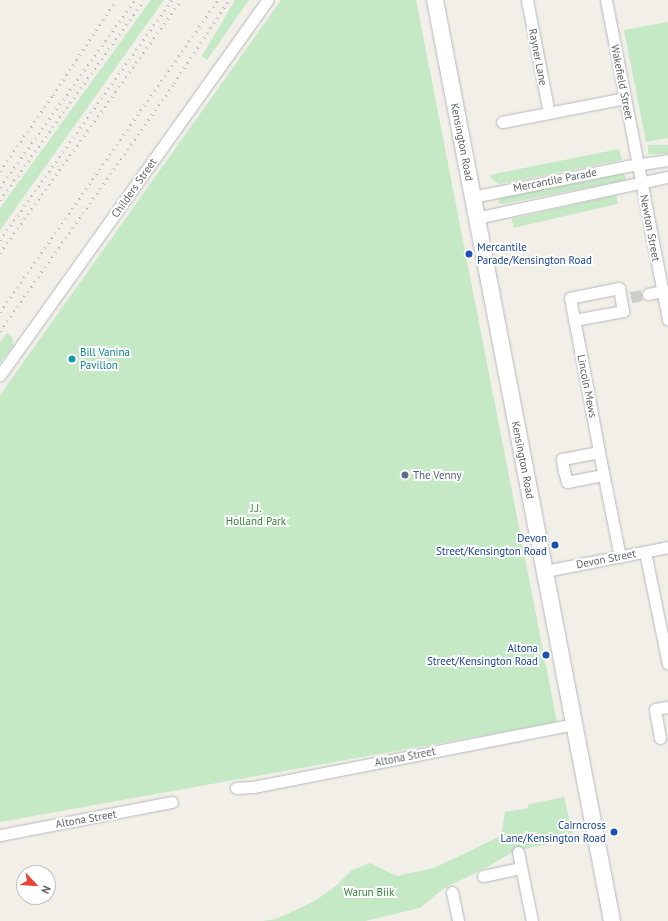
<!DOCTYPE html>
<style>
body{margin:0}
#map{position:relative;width:668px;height:921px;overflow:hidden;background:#f1efe8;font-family:"PT Sans",sans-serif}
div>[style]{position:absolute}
.green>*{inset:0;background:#c5e8c5;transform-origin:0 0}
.street-tunnel>*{height:11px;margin-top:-5.5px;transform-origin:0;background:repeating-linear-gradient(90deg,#ccccc8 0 11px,transparent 0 16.5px)}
.roads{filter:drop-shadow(0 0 1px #b5b8bc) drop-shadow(0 0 1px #b5b8bc)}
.street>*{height:11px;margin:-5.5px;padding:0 5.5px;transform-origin:5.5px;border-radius:5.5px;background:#fff}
.secondary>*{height:16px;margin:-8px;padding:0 8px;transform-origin:8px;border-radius:8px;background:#fff}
.rail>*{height:3px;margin-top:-1.5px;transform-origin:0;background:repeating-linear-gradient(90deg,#b6b7b8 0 1px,transparent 0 6px)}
.dots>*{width:11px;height:11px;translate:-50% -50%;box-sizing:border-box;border:2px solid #fff;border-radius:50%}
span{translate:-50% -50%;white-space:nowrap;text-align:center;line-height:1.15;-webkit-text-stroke:4px #fff;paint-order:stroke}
.street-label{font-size:11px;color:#5f6368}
.transit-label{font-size:11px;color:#164399}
.left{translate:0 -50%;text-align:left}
.right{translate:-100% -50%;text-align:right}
.culture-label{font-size:11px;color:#0d838f}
.service-label{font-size:11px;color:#4e5e75}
.park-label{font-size:11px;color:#348238}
.north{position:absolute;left:16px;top:865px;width:40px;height:40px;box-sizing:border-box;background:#fff;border:1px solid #bfc1c3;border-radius:50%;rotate:115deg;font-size:11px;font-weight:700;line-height:16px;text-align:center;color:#5f6368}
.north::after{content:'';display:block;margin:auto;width:14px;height:18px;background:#ea4335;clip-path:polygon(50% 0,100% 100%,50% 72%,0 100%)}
</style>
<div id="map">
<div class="green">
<div style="clip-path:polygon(151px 0,164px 0,0 230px,0 208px)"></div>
<div style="clip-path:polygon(235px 0,249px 0,207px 60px,202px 56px)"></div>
<div style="clip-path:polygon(281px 0,416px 0,557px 722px,0 822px,0 395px)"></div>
<div style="clip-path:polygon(668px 22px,668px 138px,646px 142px,624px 30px)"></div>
<div style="left:668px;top:145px;width:9px;height:20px;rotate:90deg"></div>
<div style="clip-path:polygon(619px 149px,622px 160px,499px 184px,491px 179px,490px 175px)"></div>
<div style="clip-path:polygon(624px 172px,626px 180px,503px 204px,499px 203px,499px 199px,503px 196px)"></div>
<div style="left:616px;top:195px;width:9px;height:107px;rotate:77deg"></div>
<div style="clip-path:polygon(7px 333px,12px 337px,13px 346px,0 363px,0 342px)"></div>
<div style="clip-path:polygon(564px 797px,574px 839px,514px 851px,489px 866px,443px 889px,420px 908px,365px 921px,263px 921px,276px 919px,315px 901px,336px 886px,352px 870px,370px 863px,397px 876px,434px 868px,501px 836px,505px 812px,526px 809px,530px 804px)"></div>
</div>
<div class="street-tunnel">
<div style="left:631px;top:297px;width:17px;rotate:-10deg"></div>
</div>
<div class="roads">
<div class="street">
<div style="left:527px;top:0;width:115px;rotate:79deg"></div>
<div style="left:606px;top:0;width:326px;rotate:79deg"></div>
<div style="left:502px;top:122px;width:125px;rotate:-11deg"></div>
<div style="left:472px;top:197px;width:158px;rotate:-11.3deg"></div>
<div style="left:627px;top:166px;width:41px;rotate:-8.3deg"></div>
<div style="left:476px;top:218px;width:196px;rotate:-12.1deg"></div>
<div style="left:648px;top:294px;width:20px;rotate:-11deg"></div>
<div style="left:574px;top:320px;width:50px;rotate:-10.4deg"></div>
<div style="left:623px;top:311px;width:23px;rotate:-100deg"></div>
<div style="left:619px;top:288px;width:50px;rotate:168.5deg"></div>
<div style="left:570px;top:298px;width:85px;rotate:79.1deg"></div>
<div style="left:586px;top:381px;width:72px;rotate:79.6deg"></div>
<div style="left:599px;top:452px;width:107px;rotate:78.7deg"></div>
<div style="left:0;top:375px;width:460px;rotate:-54.5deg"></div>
<div style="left:599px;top:452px;width:38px;rotate:169deg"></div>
<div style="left:562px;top:459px;width:12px;rotate:81deg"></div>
<div style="left:564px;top:471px;width:11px;rotate:75deg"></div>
<div style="left:567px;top:482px;width:37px;rotate:-11deg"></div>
<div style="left:645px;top:552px;width:114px;rotate:78.4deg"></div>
<div style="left:545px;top:571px;width:125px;rotate:-11deg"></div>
<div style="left:660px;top:738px;width:29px;rotate:-100deg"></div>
<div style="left:655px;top:709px;width:13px;rotate:-9deg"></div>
<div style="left:236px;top:788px;width:17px;rotate:-3deg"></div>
<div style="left:253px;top:787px;width:327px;rotate:-11.1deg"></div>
<div style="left:0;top:835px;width:175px;rotate:-10.9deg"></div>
<div style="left:518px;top:852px;width:70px;rotate:78.5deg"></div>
<div style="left:483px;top:876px;width:39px;rotate:-12deg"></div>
<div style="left:452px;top:892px;width:30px;rotate:78deg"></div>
</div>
<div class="secondary">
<div style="left:435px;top:0;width:938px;rotate:79.12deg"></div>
</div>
</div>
<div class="rail">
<div style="left:0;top:171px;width:93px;rotate:-55.1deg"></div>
<div style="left:53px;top:95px;width:114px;rotate:-56.4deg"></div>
<div style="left:0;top:187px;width:231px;rotate:-54.2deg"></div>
<div style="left:0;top:200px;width:246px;rotate:-54.2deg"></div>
<div style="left:0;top:240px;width:295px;rotate:-54.4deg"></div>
<div style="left:0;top:253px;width:311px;rotate:-54.4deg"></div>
<div style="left:0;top:312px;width:381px;rotate:-55.1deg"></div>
<div style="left:0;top:331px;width:303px;rotate:-54.9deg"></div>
<div style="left:174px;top:83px;width:100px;rotate:-56.5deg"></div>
</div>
<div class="dots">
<div style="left:469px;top:254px;background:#1a4fb4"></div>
<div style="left:72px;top:359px;background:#0f9aa8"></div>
<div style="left:405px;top:475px;background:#5c6f8a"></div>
<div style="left:555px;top:545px;background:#1a4fb4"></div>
<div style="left:546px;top:655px;background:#1a4fb4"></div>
<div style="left:614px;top:832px;background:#1a4fb4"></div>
</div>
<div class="street-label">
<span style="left:538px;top:57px;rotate:79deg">Rayner Lane</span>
<span style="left:622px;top:82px;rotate:79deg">Wakefield Street</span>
<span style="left:462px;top:142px;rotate:79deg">Kensington Road</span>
<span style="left:555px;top:180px;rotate:-11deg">Mercantile Parade</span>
<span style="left:134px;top:188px;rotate:-55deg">Childers Street</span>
<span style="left:650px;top:228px;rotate:79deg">Newton Street</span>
<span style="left:587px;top:386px;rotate:79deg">Lincoln Mews</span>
<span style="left:523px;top:460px;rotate:79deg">Kensington Road</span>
<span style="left:606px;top:559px;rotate:-11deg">Devon Street</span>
<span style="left:405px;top:757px;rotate:-11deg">Altona Street</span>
<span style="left:86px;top:819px;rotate:-10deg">Altona Street</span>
</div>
<div class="transit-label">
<span class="left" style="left:477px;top:254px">Mercantile<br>Parade/Kensington Road</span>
<span class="right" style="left:547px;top:545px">Devon<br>Street/Kensington Road</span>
<span class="right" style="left:538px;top:655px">Altona<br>Street/Kensington Road</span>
<span class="right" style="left:606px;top:832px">Cairncross<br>Lane/Kensington Road</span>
</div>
<div class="culture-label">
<span class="left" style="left:80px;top:359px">Bill Vanina<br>Pavillon</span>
</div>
<div class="service-label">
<span class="left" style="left:413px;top:475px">The Venny</span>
</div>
<div class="park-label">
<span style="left:256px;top:515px">J.J.<br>Holland Park</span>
<span style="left:369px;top:892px">Warun Biik</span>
</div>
<div class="north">N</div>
</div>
